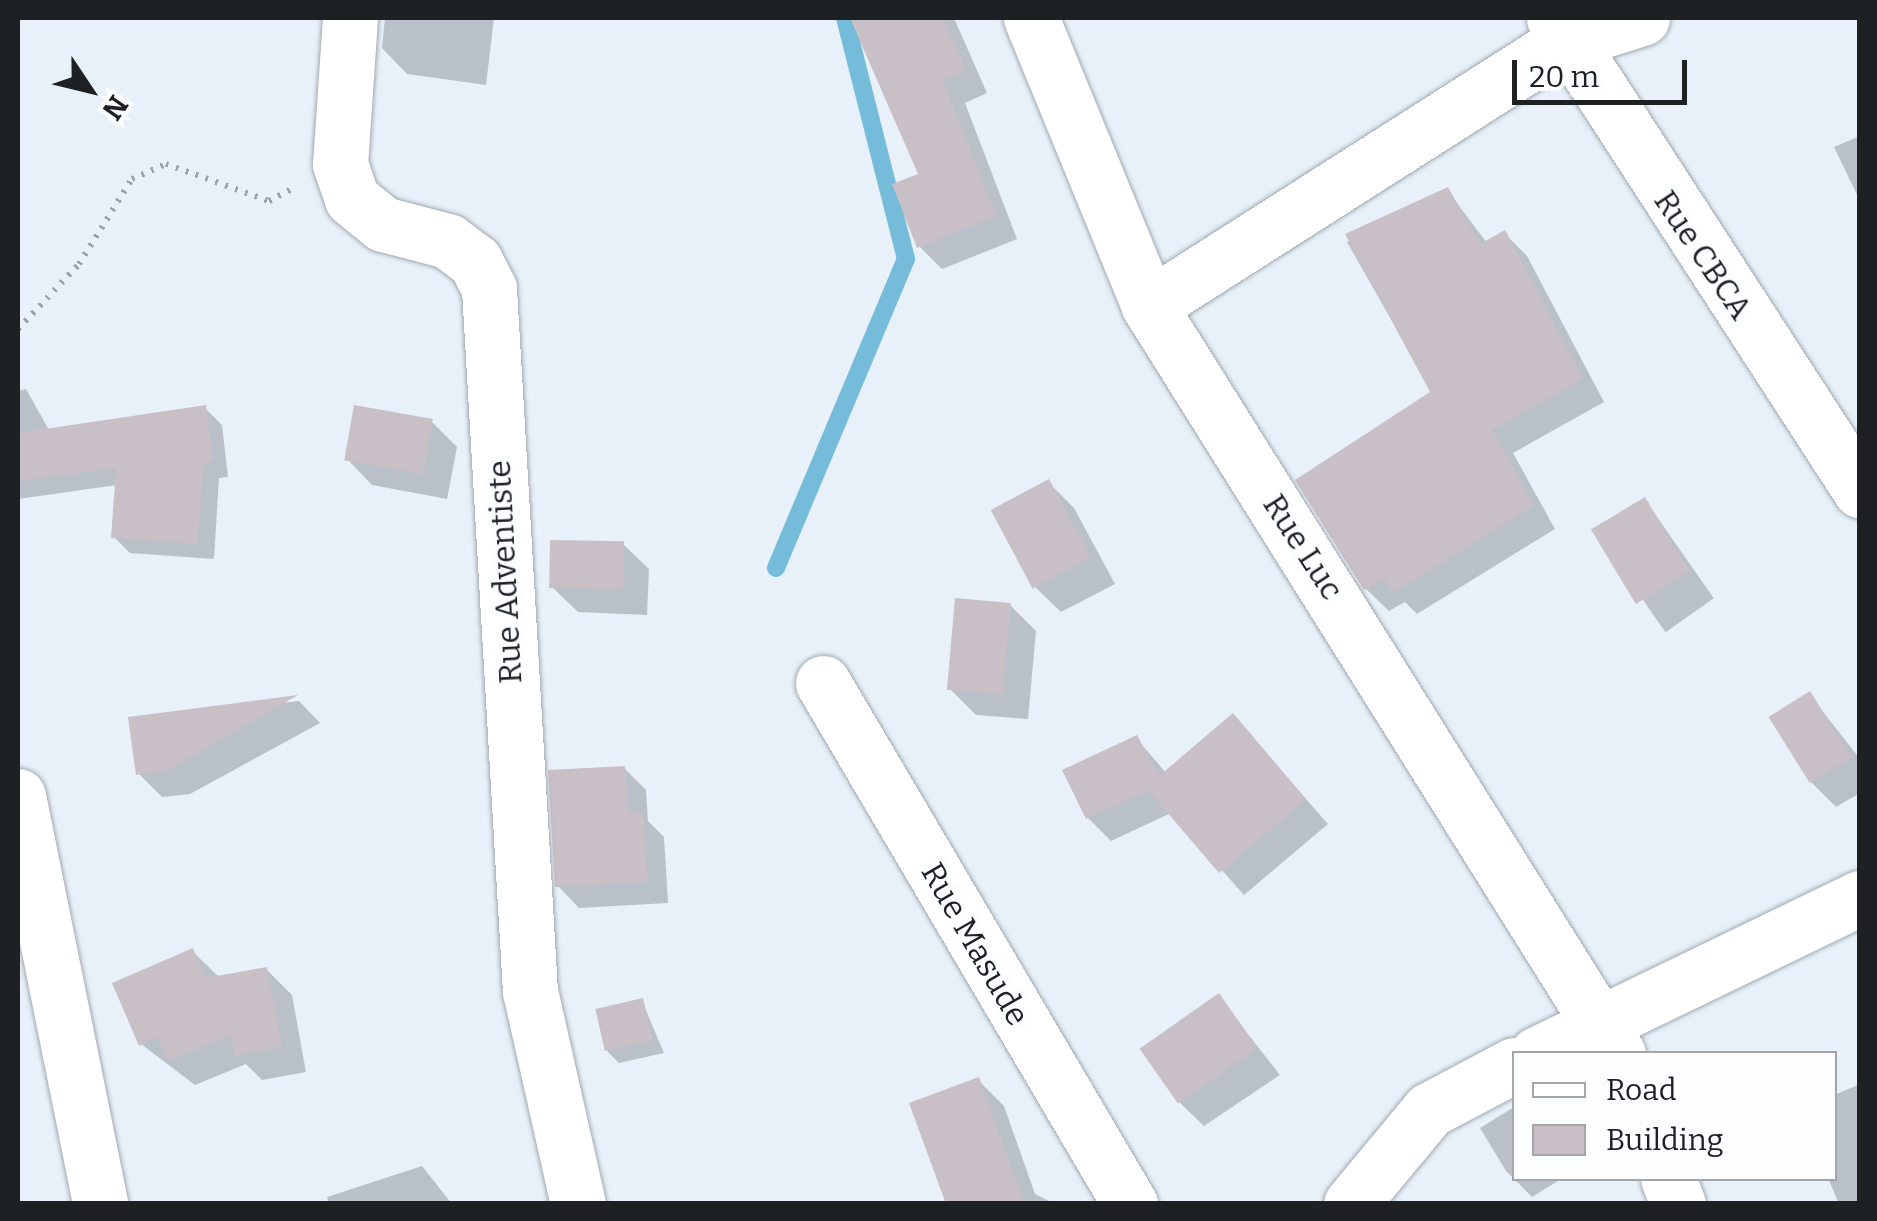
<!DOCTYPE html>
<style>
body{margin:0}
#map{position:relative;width:1877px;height:1221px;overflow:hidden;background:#e8f1f9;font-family:Bitter,serif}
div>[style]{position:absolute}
.shadow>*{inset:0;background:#0003;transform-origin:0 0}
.stream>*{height:18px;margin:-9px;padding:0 9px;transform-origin:9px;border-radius:9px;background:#75bbda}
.building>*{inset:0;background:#c9bfc6;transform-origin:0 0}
.path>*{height:6px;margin-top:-3px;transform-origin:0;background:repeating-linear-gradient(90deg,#9aa1a7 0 2.5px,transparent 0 10.5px)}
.roads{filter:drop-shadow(0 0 2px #a1a9b1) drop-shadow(0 0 2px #a1a9b1)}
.street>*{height:55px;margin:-27.5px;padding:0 27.5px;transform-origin:27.5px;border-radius:27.5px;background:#fff}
span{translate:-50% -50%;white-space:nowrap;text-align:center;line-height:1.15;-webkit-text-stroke:9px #fbfdff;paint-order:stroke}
.street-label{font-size:32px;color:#1e2124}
.frame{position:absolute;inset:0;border:20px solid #1e2124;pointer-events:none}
.legend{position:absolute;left:1512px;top:1051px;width:325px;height:130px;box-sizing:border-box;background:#fbfdff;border:2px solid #a3a5a7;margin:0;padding:12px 18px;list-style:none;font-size:30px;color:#1e2124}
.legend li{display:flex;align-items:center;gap:20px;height:50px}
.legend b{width:50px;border:2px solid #a3a5a7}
.north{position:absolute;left:40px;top:40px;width:100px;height:100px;-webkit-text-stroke:8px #fbfdff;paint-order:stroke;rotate:125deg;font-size:28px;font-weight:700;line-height:40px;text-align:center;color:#1e2124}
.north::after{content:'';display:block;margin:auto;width:35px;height:45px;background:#1e2124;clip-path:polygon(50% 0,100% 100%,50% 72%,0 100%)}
.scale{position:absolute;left:1512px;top:60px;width:175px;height:45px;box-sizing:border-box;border:5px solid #1e2124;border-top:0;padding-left:12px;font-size:30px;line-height:35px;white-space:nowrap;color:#1e2124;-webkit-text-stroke:8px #fbfdff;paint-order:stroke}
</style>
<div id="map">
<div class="shadow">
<div style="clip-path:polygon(385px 18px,494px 18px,486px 85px,407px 74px,382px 48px)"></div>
<div style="clip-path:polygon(853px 18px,954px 18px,987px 93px,965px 103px,1017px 239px,942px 269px,919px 246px,922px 175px)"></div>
<div style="clip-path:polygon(1860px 136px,1860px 201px,1834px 147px)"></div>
<div style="clip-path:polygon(1447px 190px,1487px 243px,1504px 233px,1527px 256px,1604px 402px,1513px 453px,1555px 529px,1417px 614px,1405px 602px,1389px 611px,1366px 589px,1433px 393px,1347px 242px)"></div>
<div style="clip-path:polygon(26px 389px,49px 430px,205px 408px,222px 425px,228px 477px,219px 478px,214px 559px,130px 553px,114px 537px,117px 485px,18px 499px,18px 391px)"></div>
<div style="clip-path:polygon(432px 422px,457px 447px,447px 499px,372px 485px,347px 459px)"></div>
<div style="clip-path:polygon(1049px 483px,1074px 508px,1115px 584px,1061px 612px,1035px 587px)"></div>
<div style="left:1645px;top:500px;width:120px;height:59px;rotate:55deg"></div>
<div style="clip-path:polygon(623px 544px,649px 569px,647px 615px,578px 612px,552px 587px)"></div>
<div style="clip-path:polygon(1010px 605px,1036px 631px,1028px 719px,976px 715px,950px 689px)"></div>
<div style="clip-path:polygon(1809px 694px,1860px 759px,1860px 793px,1836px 807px,1811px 782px)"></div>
<div style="clip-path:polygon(299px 701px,320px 723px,190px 794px,162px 797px,139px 774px,131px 720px)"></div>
<div style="clip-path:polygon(1233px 716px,1328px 824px,1244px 895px,1171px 813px,1111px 841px,1088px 818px,1136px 738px,1167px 774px)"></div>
<div style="clip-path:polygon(624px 768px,646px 790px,648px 821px,664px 837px,668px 903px,579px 908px,558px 886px)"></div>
<div style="clip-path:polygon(192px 951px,218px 976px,266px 969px,292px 995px,306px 1072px,262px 1080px,246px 1064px,195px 1085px,141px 1044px)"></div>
<div style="clip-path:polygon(1218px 996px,1280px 1075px,1204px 1126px,1178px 1101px)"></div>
<div style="clip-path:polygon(642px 1001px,664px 1053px,619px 1063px,607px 1051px)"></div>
<div style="clip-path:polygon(978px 1080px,1004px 1106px,1035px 1194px,1055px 1204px,969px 1204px)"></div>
<div style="clip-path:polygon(1860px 1084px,1860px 1204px,1839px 1204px,1828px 1178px,1834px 1095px)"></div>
<div style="clip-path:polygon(1514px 1107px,1514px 1178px,1563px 1178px,1532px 1197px,1506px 1171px,1480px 1128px)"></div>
<div style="clip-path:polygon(422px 1166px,452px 1204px,329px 1204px,327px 1197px)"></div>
</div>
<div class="stream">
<div style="left:776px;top:568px;width:335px;rotate:-67.2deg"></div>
<div style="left:906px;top:259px;width:249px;rotate:-104.2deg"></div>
</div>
<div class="building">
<div style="clip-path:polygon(850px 18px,943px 18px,966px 70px,943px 80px,996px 216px,917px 248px,892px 184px,918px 174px)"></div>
<div style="clip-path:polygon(1448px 187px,1480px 244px,1505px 230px,1583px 379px,1492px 430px,1534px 505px,1393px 593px,1384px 578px,1364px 590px,1295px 480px,1430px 392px,1345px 234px)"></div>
<div style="clip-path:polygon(206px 405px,213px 461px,203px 463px,198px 544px,111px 538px,116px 468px,18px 481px,18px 433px)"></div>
<div style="left:354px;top:405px;width:80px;height:56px;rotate:10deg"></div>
<div style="left:1049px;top:479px;width:89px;height:66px;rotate:62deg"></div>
<div style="left:1645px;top:497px;width:87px;height:63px;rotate:59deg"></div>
<div style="left:550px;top:540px;width:74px;height:48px;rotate:1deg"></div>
<div style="left:955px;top:598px;width:56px;height:92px;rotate:5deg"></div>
<div style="left:1810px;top:691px;width:78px;height:49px;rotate:58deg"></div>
<div style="clip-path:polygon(298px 695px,166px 771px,136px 775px,128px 717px)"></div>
<div style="clip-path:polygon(1233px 713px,1306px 799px,1219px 873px,1148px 790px,1086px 819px,1062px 770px,1137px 735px,1159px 776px)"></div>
<div style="clip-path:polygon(625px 766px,629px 813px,643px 813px,648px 882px,555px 887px,548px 770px)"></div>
<div style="clip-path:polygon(193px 948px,205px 978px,267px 967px,282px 1047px,234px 1056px,231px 1035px,168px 1061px,157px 1037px,139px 1046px,112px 983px)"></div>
<div style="left:1219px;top:993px;width:67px;height:97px;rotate:55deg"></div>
<div style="left:643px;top:998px;width:43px;height:49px;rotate:77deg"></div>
<div style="clip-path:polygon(979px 1077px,1024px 1204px,946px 1204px,909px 1103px)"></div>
</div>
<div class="path">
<div style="left:18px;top:329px;width:89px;rotate:-46.8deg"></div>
<div style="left:79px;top:264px;width:100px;rotate:-58.1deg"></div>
<div style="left:132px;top:179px;width:37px;rotate:-24deg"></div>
<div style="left:166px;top:164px;width:109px;rotate:19.8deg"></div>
<div style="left:269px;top:201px;width:24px;rotate:-28deg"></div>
</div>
<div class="roads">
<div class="street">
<div style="left:350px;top:18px;width:146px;rotate:93.9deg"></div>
<div style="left:340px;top:164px;width:37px;rotate:71deg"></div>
<div style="left:352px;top:199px;width:40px;rotate:39deg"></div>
<div style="left:383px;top:224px;width:67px;rotate:14.7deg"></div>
<div style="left:448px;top:241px;width:34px;rotate:37deg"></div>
<div style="left:475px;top:261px;width:31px;rotate:63deg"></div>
<div style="left:489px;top:289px;width:703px;rotate:86.66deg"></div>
<div style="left:530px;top:991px;width:218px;rotate:77.3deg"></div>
<div style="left:1031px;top:18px;width:311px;rotate:67.7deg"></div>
<div style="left:1149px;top:306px;width:883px;rotate:57.91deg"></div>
<div style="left:1554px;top:18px;width:563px;rotate:57.04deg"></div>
<div style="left:1149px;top:306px;width:490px;rotate:-32.5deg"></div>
<div style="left:1562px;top:43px;width:84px;rotate:-17.4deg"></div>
<div style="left:823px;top:683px;width:605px;rotate:59.49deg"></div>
<div style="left:18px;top:796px;width:416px;rotate:78.6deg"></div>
<div style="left:1537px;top:1054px;width:359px;rotate:-25.8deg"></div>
<div style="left:1668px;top:1178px;width:28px;rotate:69deg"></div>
<div style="left:1351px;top:1204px;width:122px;rotate:-50.3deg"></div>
<div style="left:1429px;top:1110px;width:96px;rotate:-27.9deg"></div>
</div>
</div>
<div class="street-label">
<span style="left:1703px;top:255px;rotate:56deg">Rue CBCA</span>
<span style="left:1303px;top:547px;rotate:57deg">Rue Luc</span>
<span style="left:505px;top:572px;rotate:-93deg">Rue Adventiste</span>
<span style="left:975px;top:944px;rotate:60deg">Rue Masude</span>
</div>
<div class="frame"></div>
<ul class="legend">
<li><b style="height:12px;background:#fff"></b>Road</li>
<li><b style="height:28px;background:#c9bfc6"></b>Building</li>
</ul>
<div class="north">N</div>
<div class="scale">20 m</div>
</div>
